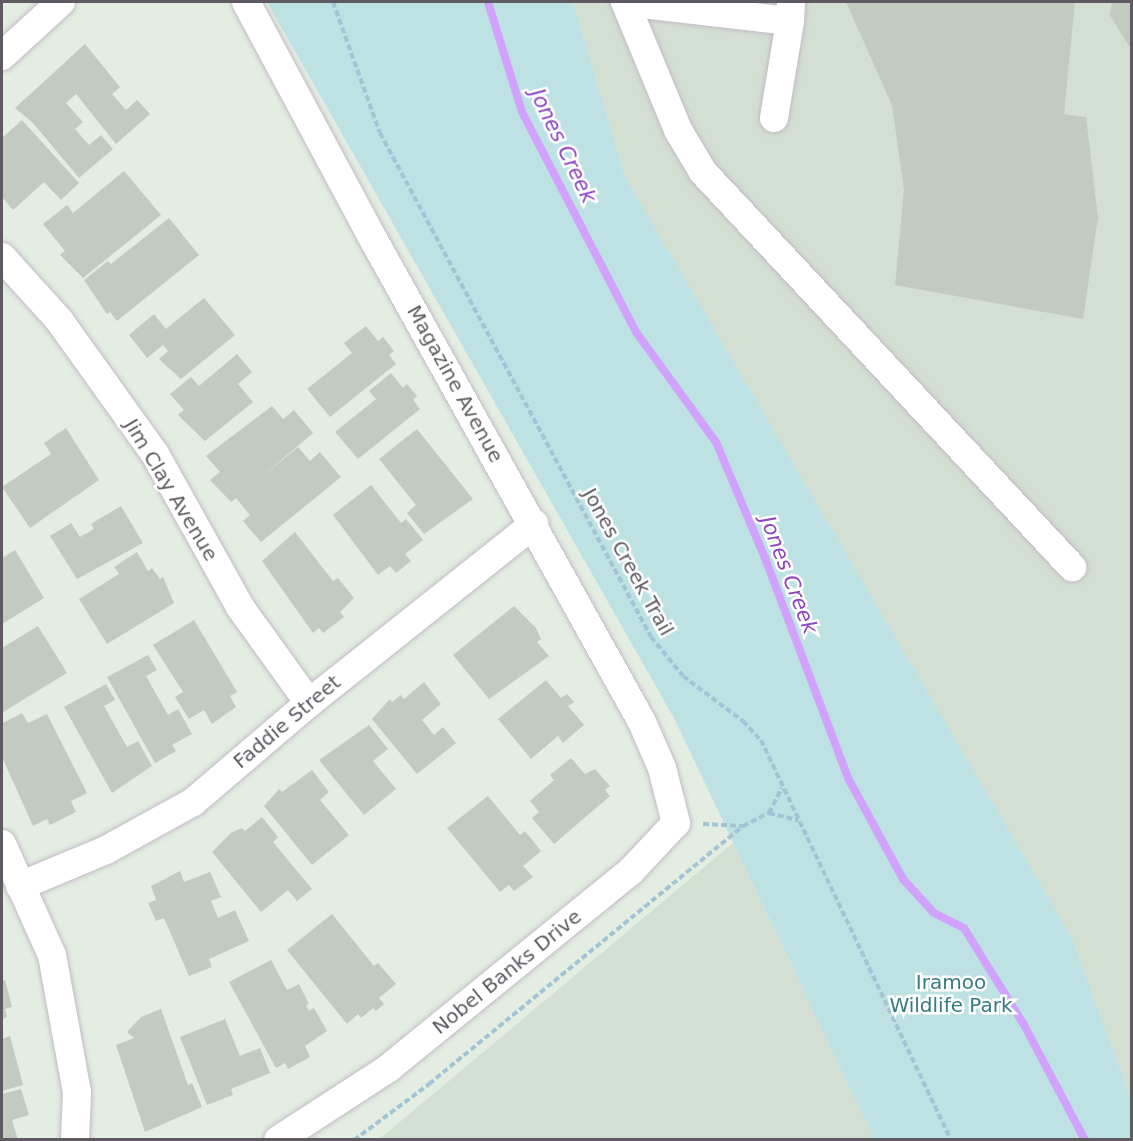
<!DOCTYPE html>
<style>
body{margin:0}
#map{position:relative;width:1133px;height:1141px;overflow:hidden;background:#e3ede2;font-family:"DejaVu Sans",sans-serif}
div>[style]{position:absolute}
.education>*{inset:0;background:#d4dfd3}
.green>*{inset:0;background:#bee1e4}
.stream>*{height:8px;margin:-4px;padding:0 4px;transform-origin:4px;border-radius:4px;background:#d0a2fc}
.building>*{inset:0;background:#c3cac0}
.path>*{height:4px;margin-top:-2px;transform-origin:0;background:repeating-linear-gradient(90deg,#a2c4d5 0 6px,transparent 0 9px)}
.roads{filter:drop-shadow(0 0 2px #c1bcc3) drop-shadow(0 0 2px #c1bcc3)}
.minor>*{height:28px;margin:-14px;padding:0 14px;transform-origin:14px;border-radius:14px;background:#fff}
span{translate:-50% -50%;white-space:nowrap;text-align:center;line-height:1.15;-webkit-text-stroke:5px #fff;paint-order:stroke}
.street-label{font-size:20px;color:#5f5a62}
.park-label{font-size:20px;color:#377a84}
.water-label{font-size:21px;color:#8d45bf;font-style:italic}
.frame{position:absolute;inset:0;border:3px solid #5f5a62;pointer-events:none}
</style>
<div id="map">
<div class="education">
<div style="clip-path:polygon(573px 2px,1131px 2px,1131px 1100px,1071px 936px,625px 177px)"></div>
<div style="clip-path:polygon(733px 843px,874px 1139px,376px 1140px,383px 1136px)"></div>
</div>
<div class="green">
<div style="clip-path:polygon(267px 2px,573px 2px,625px 177px,1071px 936px,1131px 1100px,1131px 1139px,874px 1139px,674px 718px)"></div>
</div>
<div class="stream">
<div style="left:488px;top:2px;width:115px;rotate:72.8deg"></div>
<div style="left:522px;top:112px;width:248px;rotate:62.6deg"></div>
<div style="left:636px;top:332px;width:136px;rotate:54deg"></div>
<div style="left:716px;top:442px;width:126px;rotate:67.1deg"></div>
<div style="left:765px;top:558px;width:235px;rotate:69.3deg"></div>
<div style="left:848px;top:778px;width:115px;rotate:61.4deg"></div>
<div style="left:903px;top:879px;width:46px;rotate:47.6deg"></div>
<div style="left:934px;top:913px;width:34px;rotate:27deg"></div>
<div style="left:964px;top:928px;width:112px;rotate:58.2deg"></div>
<div style="left:1023px;top:1023px;width:132px;rotate:62.1deg"></div>
</div>
<div class="building">
<div style="clip-path:polygon(846px 2px,1075px 2px,1064px 114px,1086px 117px,1098px 218px,1083px 319px,895px 285px,904px 190px,892px 105px)"></div>
<div style="clip-path:polygon(1112px 2px,1132px 2px,1132px 51px,1110px 15px)"></div>
<div style="clip-path:polygon(85px 44px,120px 87px,112px 94px,126px 110px,137px 100px,150px 114px,116px 144px,76px 94px,66px 103px,83px 122px,75px 129px,89px 145px,101px 135px,113px 149px,79px 178px,33px 123px,15px 108px)"></div>
<div style="clip-path:polygon(22px 120px,79px 183px,61px 200px,44px 182px,13px 210px,2px 197px,2px 138px)"></div>
<div style="clip-path:polygon(124px 171px,161px 215px,83px 278px,60px 255px,65px 251px,43px 224px,67px 205px,73px 213px)"></div>
<div style="clip-path:polygon(169px 218px,199px 255px,117px 321px,110px 312px,107px 314px,84px 280px,108px 261px,111px 264px)"></div>
<div style="clip-path:polygon(204px 298px,235px 335px,181px 379px,159px 359px,168px 351px,163px 345px,147px 358px,129px 335px,154px 314px,166px 329px)"></div>
<div style="clip-path:polygon(366px 326px,378px 341px,383px 337px,394px 351px,389px 355px,396px 364px,330px 417px,307px 389px,352px 353px,344px 343px)"></div>
<div style="clip-path:polygon(237px 354px,252px 372px,238px 384px,253px 402px,205px 441px,178px 415px,184px 410px,170px 394px,191px 377px,199px 386px)"></div>
<div style="clip-path:polygon(391px 373px,403px 388px,407px 384px,417px 396px,413px 400px,420px 409px,358px 459px,335px 432px,376px 399px,369px 391px)"></div>
<div style="clip-path:polygon(272px 406px,283px 419px,294px 410px,313px 433px,260px 478px,298px 447px,310px 461px,320px 452px,341px 477px,261px 542px,243px 521px,250px 515px,236px 498px,231px 502px,210px 480px,220px 472px,206px 456px)"></div>
<div style="clip-path:polygon(66px 428px,99px 480px,30px 528px,2px 487px,51px 454px,44px 443px)"></div>
<div style="clip-path:polygon(417px 429px,473px 499px,424px 534px,407px 513px,416px 505px,379px 459px)"></div>
<div style="clip-path:polygon(371px 485px,401px 523px,406px 519px,423px 540px,405px 554px,411px 561px,396px 573px,390px 566px,378px 575px,333px 515px)"></div>
<div style="clip-path:polygon(121px 506px,143px 543px,77px 579px,50px 536px,71px 523px,80px 537px,94px 529px,91px 524px)"></div>
<div style="clip-path:polygon(295px 532px,333px 581px,338px 578px,354px 598px,340px 612px,344px 617px,323px 633px,319px 628px,313px 633px,262px 561px)"></div>
<div style="clip-path:polygon(15px 550px,44px 598px,2px 624px,2px 558px)"></div>
<div style="clip-path:polygon(137px 552px,148px 571px,152px 568px,160px 579px,163px 577px,174px 603px,107px 644px,79px 599px,119px 574px,114px 567px)"></div>
<div style="clip-path:polygon(514px 606px,536px 628px,541px 639px,537px 642px,549px 656px,489px 699px,453px 655px)"></div>
<div style="clip-path:polygon(194px 620px,237px 692px,230px 696px,236px 707px,212px 724px,204px 710px,189px 719px,175px 697px,183px 692px,153px 645px)"></div>
<div style="clip-path:polygon(38px 626px,67px 673px,3px 712px,2px 648px)"></div>
<div style="clip-path:polygon(148px 655px,157px 670px,146px 676px,168px 715px,178px 709px,192px 734px,172px 745px,176px 751px,155px 763px,107px 677px)"></div>
<div style="clip-path:polygon(546px 680px,561px 698px,567px 694px,574px 702px,568px 706px,584px 725px,563px 743px,558px 736px,531px 759px,498px 719px)"></div>
<div style="clip-path:polygon(424px 682px,441px 704px,422px 720px,434px 735px,443px 727px,456px 743px,417px 774px,372px 719px,390px 699px,392px 702px,401px 695px,404px 699px)"></div>
<div style="clip-path:polygon(106px 684px,115px 700px,104px 706px,127px 747px,138px 741px,152px 766px,112px 793px,64px 707px)"></div>
<div style="clip-path:polygon(22px 713px,28px 723px,47px 714px,87px 793px,71px 801px,76px 812px,50px 825px,47px 819px,33px 826px,2px 757px,3px 723px)"></div>
<div style="clip-path:polygon(369px 725px,388px 749px,373px 761px,396px 789px,364px 815px,319px 760px)"></div>
<div style="clip-path:polygon(571px 758px,585px 774px,595px 769px,610px 786px,605px 790px,610px 796px,554px 844px,532px 818px,539px 812px,530px 801px,554px 780px,550px 775px)"></div>
<div style="clip-path:polygon(312px 770px,329px 792px,320px 800px,349px 835px,312px 865px,264px 806px,279px 789px,282px 792px)"></div>
<div style="clip-path:polygon(488px 796px,520px 835px,525px 831px,541px 851px,523px 866px,533px 877px,514px 891px,509px 885px,500px 892px,447px 828px)"></div>
<div style="clip-path:polygon(262px 817px,278px 837px,273px 842px,312px 889px,297px 901px,288px 890px,261px 912px,212px 852px,231px 833px,242px 828px,245px 831px)"></div>
<div style="clip-path:polygon(180px 871px,184px 882px,210px 872px,221px 897px,211px 901px,218px 918px,235px 910px,249px 941px,209px 959px,212px 967px,189px 976px,164px 918px,156px 921px,148px 903px,156px 900px,151px 886px)"></div>
<div style="clip-path:polygon(332px 914px,374px 966px,378px 963px,396px 984px,379px 998px,384px 1004px,376px 1011px,373px 1008px,361px 1018px,358px 1014px,347px 1024px,287px 950px)"></div>
<div style="clip-path:polygon(271px 960px,287px 990px,299px 984px,309px 1004px,306px 1005px,309px 1011px,314px 1008px,327px 1031px,305px 1046px,310px 1057px,288px 1069px,285px 1063px,276px 1068px,229px 982px)"></div>
<div style="clip-path:polygon(5px 980px,12px 1007px,5px 1009px,7px 1017px,2px 1019px,2px 981px)"></div>
<div style="clip-path:polygon(161px 1009px,188px 1085px,192px 1083px,202px 1107px,145px 1132px,116px 1045px,134px 1038px,127px 1032px,141px 1017px)"></div>
<div style="clip-path:polygon(225px 1019px,240px 1056px,260px 1048px,270px 1073px,231px 1089px,233px 1095px,207px 1105px,180px 1037px)"></div>
<div style="clip-path:polygon(10px 1036px,23px 1085px,2px 1091px,2px 1039px)"></div>
<div style="clip-path:polygon(21px 1089px,29px 1115px,12px 1120px,18px 1140px,2px 1140px,2px 1094px)"></div>
</div>
<div class="path">
<div style="left:333px;top:2px;width:139px;rotate:70.3deg"></div>
<div style="left:380px;top:133px;width:572px;rotate:61.73deg"></div>
<div style="left:651px;top:637px;width:50px;rotate:50.6deg"></div>
<div style="left:683px;top:676px;width:75px;rotate:36.9deg"></div>
<div style="left:743px;top:721px;width:26px;rotate:47deg"></div>
<div style="left:761px;top:740px;width:443px;rotate:64.6deg"></div>
<div style="left:769px;top:813px;width:30px;rotate:14deg"></div>
<div style="left:703px;top:824px;width:40px;rotate:2.9deg"></div>
<div style="left:743px;top:826px;width:29px;rotate:-27deg"></div>
<div style="left:769px;top:813px;width:28px;rotate:-63deg"></div>
<div style="left:354px;top:1140px;width:94px;rotate:-36.7deg"></div>
<div style="left:429px;top:1084px;width:406px;rotate:-39.4deg"></div>
</div>
<div class="roads">
<div class="minor">
<div style="left:246px;top:2px;width:267px;rotate:61.8deg"></div>
<div style="left:372px;top:237px;width:555px;rotate:60.9deg"></div>
<div style="left:642px;top:722px;width:50px;rotate:66.5deg"></div>
<div style="left:662px;top:768px;width:57px;rotate:75.7deg"></div>
<div style="left:676px;top:823px;width:66px;rotate:133.2deg"></div>
<div style="left:631px;top:871px;width:312px;rotate:140.9deg"></div>
<div style="left:389px;top:1068px;width:132px;rotate:147deg"></div>
<div style="left:625px;top:2px;width:139px;rotate:67.5deg"></div>
<div style="left:678px;top:130px;width:49px;rotate:59.2deg"></div>
<div style="left:703px;top:172px;width:541px;rotate:46.95deg"></div>
<div style="left:625px;top:2px;width:166px;rotate:6.6deg"></div>
<div style="left:790px;top:21px;width:19px;rotate:-87deg"></div>
<div style="left:2px;top:56px;width:80px;rotate:-42.5deg"></div>
<div style="left:774px;top:118px;width:98px;rotate:-80.6deg"></div>
<div style="left:2px;top:257px;width:85px;rotate:47.9deg"></div>
<div style="left:59px;top:320px;width:165px;rotate:54.4deg"></div>
<div style="left:155px;top:454px;width:175px;rotate:60.9deg"></div>
<div style="left:240px;top:607px;width:118px;rotate:54.3deg"></div>
<div style="left:2px;top:844px;width:122px;rotate:65.8deg"></div>
<div style="left:52px;top:955px;width:139px;rotate:79.7deg"></div>
<div style="left:77px;top:1092px;width:48px;rotate:92.4deg"></div>
<div style="left:20px;top:886px;width:93px;rotate:-22.7deg"></div>
<div style="left:106px;top:850px;width:99px;rotate:-28.9deg"></div>
<div style="left:193px;top:802px;width:153px;rotate:-40.5deg"></div>
<div style="left:309px;top:703px;width:288px;rotate:-38.5deg"></div>
</div>
</div>
<div class="street-label">
<span style="left:455px;top:384px;rotate:61deg">Magazine Avenue</span>
<span style="left:171px;top:490px;rotate:59deg">Jim Clay Avenue</span>
<span style="left:628px;top:562px;rotate:61deg">Jones Creek Trail</span>
<span style="left:287px;top:722px;rotate:-40deg">Faddie Street</span>
<span style="left:507px;top:972px;rotate:-39deg">Nobel Banks Drive</span>
</div>
<div class="park-label">
<span style="left:951px;top:994px">Iramoo<br>Wildlife Park</span>
</div>
<div class="water-label">
<span style="left:563px;top:146px;rotate:64deg">Jones Creek</span>
<span style="left:789px;top:575px;rotate:69deg">Jones Creek</span>
</div>
<div class="frame"></div>
</div>
